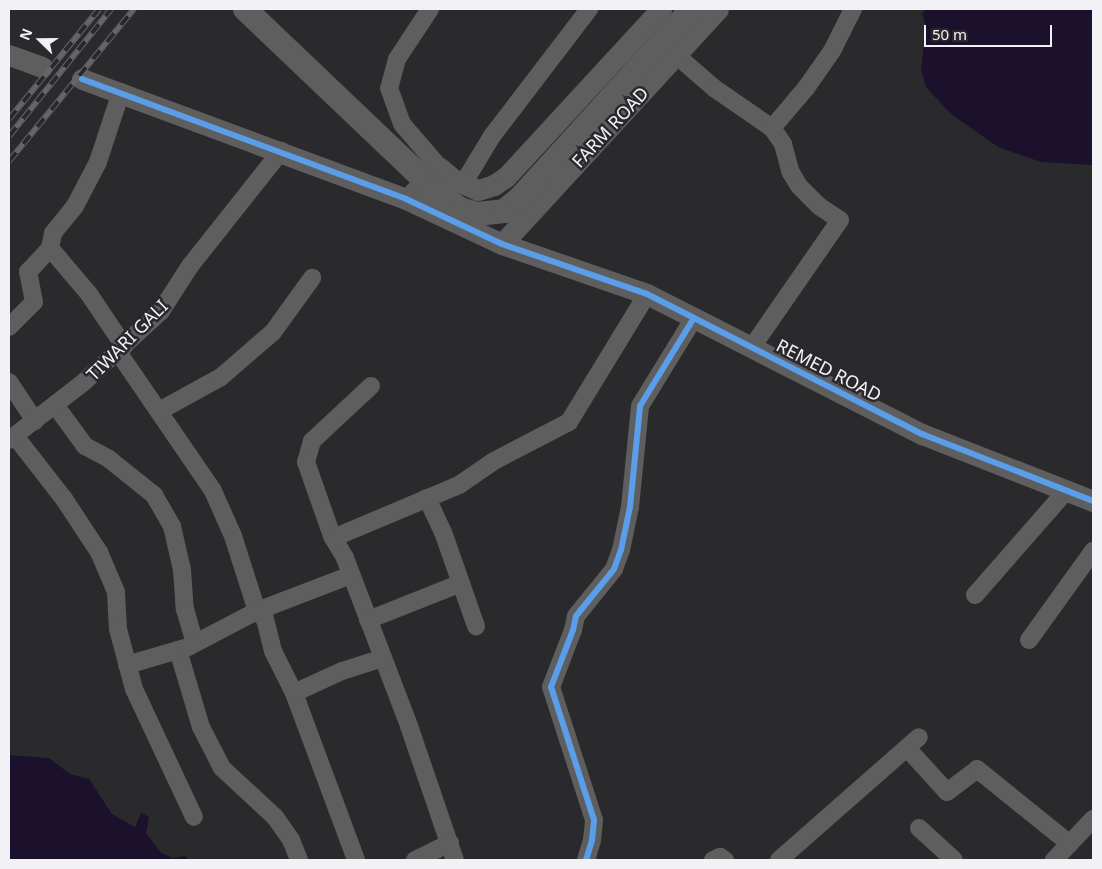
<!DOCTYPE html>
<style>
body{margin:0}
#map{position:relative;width:1102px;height:869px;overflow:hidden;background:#2a292c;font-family:"Noto Sans",sans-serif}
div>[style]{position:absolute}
.water>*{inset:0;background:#1c112c}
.minor>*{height:18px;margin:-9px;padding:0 9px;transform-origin:9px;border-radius:9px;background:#5e5e5f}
.tertiary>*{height:21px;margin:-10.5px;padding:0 10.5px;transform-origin:10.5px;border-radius:10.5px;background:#5e5e5f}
.secondary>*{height:24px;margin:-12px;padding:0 12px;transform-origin:12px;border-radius:12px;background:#5e5e5f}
.rail>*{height:5.5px;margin-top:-2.75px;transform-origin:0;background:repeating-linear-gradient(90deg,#2a282d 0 11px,#666568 0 22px);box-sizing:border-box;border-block:1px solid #666568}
.cycleway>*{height:6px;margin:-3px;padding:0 3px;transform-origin:3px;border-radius:3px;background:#5a9eea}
span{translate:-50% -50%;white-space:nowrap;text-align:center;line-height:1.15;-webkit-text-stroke:5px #2a282d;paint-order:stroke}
.street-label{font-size:18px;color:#f2f1f5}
.frame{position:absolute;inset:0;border:10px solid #f2f1f5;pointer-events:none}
.north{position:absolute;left:15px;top:15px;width:50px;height:50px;-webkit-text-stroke:4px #2a282d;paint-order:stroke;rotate:292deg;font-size:14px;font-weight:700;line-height:20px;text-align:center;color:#f2f1f5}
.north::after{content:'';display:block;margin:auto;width:18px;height:22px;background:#f2f1f5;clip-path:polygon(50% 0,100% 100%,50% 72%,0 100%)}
.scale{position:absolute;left:924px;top:25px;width:128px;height:22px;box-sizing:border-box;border:2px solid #f2f1f5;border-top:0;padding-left:6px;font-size:15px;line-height:18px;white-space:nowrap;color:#f2f1f5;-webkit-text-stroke:4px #2a282d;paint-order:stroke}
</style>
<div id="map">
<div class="water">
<div style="clip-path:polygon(926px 9px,1093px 9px,1093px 165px,1041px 162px,998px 147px,951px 114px,926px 87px,921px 69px,926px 27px,922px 14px)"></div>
<div style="clip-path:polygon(9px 755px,49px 758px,70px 774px,89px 779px,112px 814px,135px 827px,141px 813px,149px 817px,146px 833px,161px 853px,173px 858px,185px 856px,190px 860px,9px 860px)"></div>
</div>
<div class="minor">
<div style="left:430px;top:9px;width:60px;rotate:123.4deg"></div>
<div style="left:397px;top:59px;width:30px;rotate:105deg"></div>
<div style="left:389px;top:88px;width:38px;rotate:70deg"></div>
<div style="left:402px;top:124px;width:58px;rotate:49.2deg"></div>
<div style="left:676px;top:55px;width:50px;rotate:41deg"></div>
<div style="left:714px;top:88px;width:70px;rotate:34.6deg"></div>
<div style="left:772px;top:128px;width:19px;rotate:55deg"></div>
<div style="left:783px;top:144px;width:28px;rotate:75deg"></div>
<div style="left:790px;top:171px;width:17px;rotate:59deg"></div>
<div style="left:799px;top:186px;width:28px;rotate:45deg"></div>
<div style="left:819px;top:206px;width:25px;rotate:34deg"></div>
<div style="left:840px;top:220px;width:155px;rotate:124.7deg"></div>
<div style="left:121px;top:92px;width:74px;rotate:108.2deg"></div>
<div style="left:98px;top:162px;width:50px;rotate:117.6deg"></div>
<div style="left:75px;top:206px;width:35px;rotate:129deg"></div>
<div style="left:53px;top:233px;width:15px;rotate:101deg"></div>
<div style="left:50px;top:248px;width:60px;rotate:49.7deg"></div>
<div style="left:89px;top:294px;width:63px;rotate:56.1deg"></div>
<div style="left:772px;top:128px;width:52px;rotate:-49.6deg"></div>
<div style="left:806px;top:88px;width:45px;rotate:-54.9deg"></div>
<div style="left:832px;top:51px;width:47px;rotate:-63.4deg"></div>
<div style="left:463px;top:184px;width:56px;rotate:-58.9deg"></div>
<div style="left:492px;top:136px;width:160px;rotate:-52.6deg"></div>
<div style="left:9px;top:327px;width:35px;rotate:-45deg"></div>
<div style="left:34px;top:302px;width:31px;rotate:-101deg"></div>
<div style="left:28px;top:272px;width:33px;rotate:-47deg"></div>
<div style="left:118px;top:352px;width:168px;rotate:55.6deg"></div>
<div style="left:213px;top:491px;width:49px;rotate:66deg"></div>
<div style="left:233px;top:536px;width:79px;rotate:72.3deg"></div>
<div style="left:257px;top:611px;width:11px;rotate:45deg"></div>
<div style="left:265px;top:619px;width:33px;rotate:76deg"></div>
<div style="left:273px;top:651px;width:47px;rotate:63.4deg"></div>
<div style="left:294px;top:693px;width:178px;rotate:69.6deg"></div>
<div style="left:9px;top:382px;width:47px;rotate:56.3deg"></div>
<div style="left:371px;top:386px;width:81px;rotate:137deg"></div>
<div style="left:312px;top:441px;width:22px;rotate:106deg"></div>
<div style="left:306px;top:462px;width:78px;rotate:70.6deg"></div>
<div style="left:332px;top:536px;width:26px;rotate:59deg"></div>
<div style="left:345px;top:558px;width:180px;rotate:69.1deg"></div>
<div style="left:409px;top:726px;width:142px;rotate:71.1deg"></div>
<div style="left:55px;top:405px;width:51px;rotate:53.8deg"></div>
<div style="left:85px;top:446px;width:27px;rotate:28deg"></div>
<div style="left:109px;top:459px;width:58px;rotate:38.7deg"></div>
<div style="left:154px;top:495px;width:36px;rotate:60deg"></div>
<div style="left:172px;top:526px;width:45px;rotate:77.2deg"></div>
<div style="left:182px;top:570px;width:39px;rotate:86deg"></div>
<div style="left:185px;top:609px;width:35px;rotate:74deg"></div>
<div style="left:161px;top:410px;width:68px;rotate:-28.8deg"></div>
<div style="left:221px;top:377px;width:69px;rotate:-40.9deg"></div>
<div style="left:273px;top:332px;width:67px;rotate:-54.2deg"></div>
<div style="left:15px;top:436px;width:80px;rotate:52.1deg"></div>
<div style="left:64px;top:499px;width:64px;rotate:56.6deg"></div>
<div style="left:99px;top:552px;width:43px;rotate:67deg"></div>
<div style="left:116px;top:592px;width:37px;rotate:87deg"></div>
<div style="left:118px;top:629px;width:62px;rotate:75.1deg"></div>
<div style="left:134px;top:689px;width:141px;rotate:64.9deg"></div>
<div style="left:9px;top:440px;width:95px;rotate:-37.7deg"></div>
<div style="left:84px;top:382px;width:105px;rotate:-42.7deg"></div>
<div style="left:161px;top:311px;width:54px;rotate:-57.2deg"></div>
<div style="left:190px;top:266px;width:147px;rotate:-51.6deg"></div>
<div style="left:427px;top:498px;width:38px;rotate:65deg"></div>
<div style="left:443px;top:532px;width:100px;rotate:70.7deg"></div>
<div style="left:333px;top:538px;width:137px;rotate:-22.8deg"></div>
<div style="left:459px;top:485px;width:42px;rotate:-34.4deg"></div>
<div style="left:494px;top:461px;width:85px;rotate:-27.5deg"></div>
<div style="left:569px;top:422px;width:150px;rotate:-58.6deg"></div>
<div style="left:975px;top:595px;width:138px;rotate:-48.8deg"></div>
<div style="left:368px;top:620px;width:100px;rotate:-21.7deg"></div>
<div style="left:1029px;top:640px;width:110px;rotate:-54.3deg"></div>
<div style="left:178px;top:650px;width:80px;rotate:73.4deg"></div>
<div style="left:201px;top:727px;width:46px;rotate:62.9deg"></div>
<div style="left:222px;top:768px;width:72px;rotate:42.8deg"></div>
<div style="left:275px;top:817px;width:28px;rotate:55deg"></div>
<div style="left:291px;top:840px;width:22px;rotate:68deg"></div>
<div style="left:127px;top:665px;width:64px;rotate:-16.4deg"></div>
<div style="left:188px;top:647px;width:78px;rotate:-27.6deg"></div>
<div style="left:257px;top:611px;width:101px;rotate:-21deg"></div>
<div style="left:294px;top:693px;width:53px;rotate:-24.6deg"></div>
<div style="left:342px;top:671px;width:43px;rotate:-17.6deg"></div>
<div style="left:907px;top:748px;width:59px;rotate:47.7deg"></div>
<div style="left:947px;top:792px;width:38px;rotate:-37deg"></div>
<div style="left:977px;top:769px;width:119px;rotate:38.9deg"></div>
<div style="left:919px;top:828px;width:47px;rotate:42.4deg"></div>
<div style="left:415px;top:860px;width:39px;rotate:-26deg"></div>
<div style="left:586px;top:860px;width:21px;rotate:-73deg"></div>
<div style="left:592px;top:840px;width:20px;rotate:-84deg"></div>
<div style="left:594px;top:820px;width:140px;rotate:-107.9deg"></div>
<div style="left:551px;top:687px;width:61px;rotate:-68.9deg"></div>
<div style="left:573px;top:630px;width:14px;rotate:-78deg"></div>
<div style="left:576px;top:616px;width:60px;rotate:-51deg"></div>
<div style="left:614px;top:569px;width:20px;rotate:-70deg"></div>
<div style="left:621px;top:550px;width:44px;rotate:-78.2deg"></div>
<div style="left:630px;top:507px;width:101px;rotate:-84.3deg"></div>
<div style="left:640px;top:406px;width:103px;rotate:-58.5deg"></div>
<div style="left:713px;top:860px;width:8px;rotate:-23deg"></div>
<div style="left:720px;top:857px;width:6px;rotate:31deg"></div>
<div style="left:779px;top:860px;width:186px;rotate:-41.3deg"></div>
<div style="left:1054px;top:860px;width:57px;rotate:-46.4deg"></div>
</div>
<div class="tertiary">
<div style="left:9px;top:55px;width:35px;rotate:20deg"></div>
<div style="left:82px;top:79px;width:346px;rotate:20.3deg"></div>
<div style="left:406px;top:199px;width:106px;rotate:25.1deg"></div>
<div style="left:502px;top:244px;width:153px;rotate:19deg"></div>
<div style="left:647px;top:294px;width:309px;rotate:27deg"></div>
<div style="left:922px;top:434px;width:184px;rotate:21.4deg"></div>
<div style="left:414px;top:192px;width:35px;rotate:-43deg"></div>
<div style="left:440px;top:168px;width:17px;rotate:40deg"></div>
<div style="left:453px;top:179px;width:27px;rotate:24deg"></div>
<div style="left:478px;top:190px;width:17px;rotate:-17deg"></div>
<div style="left:494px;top:185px;width:14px;rotate:-34deg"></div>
<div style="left:506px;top:177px;width:229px;rotate:-47.3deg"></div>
<div style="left:502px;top:244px;width:319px;rotate:-47.4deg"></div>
</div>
<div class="secondary">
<div style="left:245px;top:9px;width:261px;rotate:43.6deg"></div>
<div style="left:434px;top:189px;width:33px;rotate:38deg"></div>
<div style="left:460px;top:209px;width:18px;rotate:16deg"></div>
<div style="left:477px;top:214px;width:27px;rotate:-6deg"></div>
<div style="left:504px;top:211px;width:19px;rotate:-39deg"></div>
<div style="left:519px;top:199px;width:257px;rotate:-47.7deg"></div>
</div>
<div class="rail">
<div style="left:9px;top:119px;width:142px;rotate:-50.7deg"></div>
<div style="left:9px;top:136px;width:163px;rotate:-51.2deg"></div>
<div style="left:9px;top:161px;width:197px;rotate:-50.6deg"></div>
</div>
<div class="cycleway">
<div style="left:82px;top:79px;width:346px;rotate:20.3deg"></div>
<div style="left:406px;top:199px;width:106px;rotate:25.1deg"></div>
<div style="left:502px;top:244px;width:153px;rotate:19deg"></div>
<div style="left:647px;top:294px;width:309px;rotate:27deg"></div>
<div style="left:922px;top:434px;width:184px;rotate:21.4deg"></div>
<div style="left:586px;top:860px;width:21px;rotate:-73deg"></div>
<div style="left:592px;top:840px;width:20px;rotate:-84deg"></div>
<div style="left:594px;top:820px;width:140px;rotate:-107.9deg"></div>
<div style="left:551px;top:687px;width:61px;rotate:-68.9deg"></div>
<div style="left:573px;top:630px;width:14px;rotate:-78deg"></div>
<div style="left:576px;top:616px;width:60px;rotate:-51deg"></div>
<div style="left:614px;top:569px;width:20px;rotate:-70deg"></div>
<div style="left:621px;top:550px;width:44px;rotate:-78.2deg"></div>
<div style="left:630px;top:507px;width:101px;rotate:-84.3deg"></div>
<div style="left:640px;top:406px;width:103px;rotate:-58.5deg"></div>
</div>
<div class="street-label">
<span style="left:610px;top:127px;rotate:-47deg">FARM ROAD</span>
<span style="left:127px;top:340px;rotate:-45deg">TIWARI GALI</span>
<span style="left:829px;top:370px;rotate:27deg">REMED ROAD</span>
</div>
<div class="frame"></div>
<div class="north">N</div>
<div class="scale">50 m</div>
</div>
